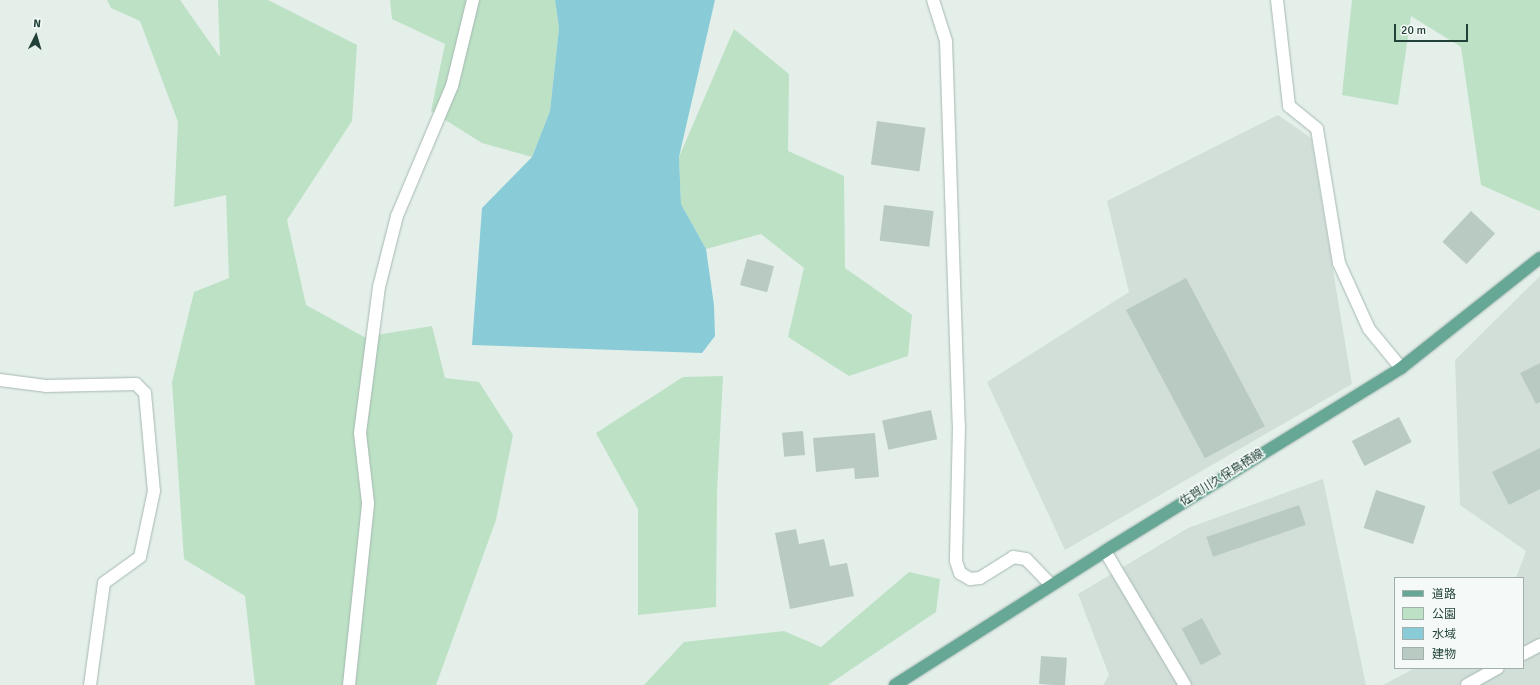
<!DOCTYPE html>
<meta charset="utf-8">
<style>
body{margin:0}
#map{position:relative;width:1540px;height:685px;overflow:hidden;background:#e4efea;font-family:Signika,"Noto Sans JP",sans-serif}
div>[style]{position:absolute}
.built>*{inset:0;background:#d2dfd9}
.green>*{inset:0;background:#bce1c5}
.water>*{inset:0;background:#89ccd7}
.building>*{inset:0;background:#b9cac3;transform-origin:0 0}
.roads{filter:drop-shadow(0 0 1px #a6b8b1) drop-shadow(0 0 1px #a6b8b1)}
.minor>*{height:12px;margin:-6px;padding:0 6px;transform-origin:6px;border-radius:6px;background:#fff}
.major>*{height:12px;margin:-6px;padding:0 6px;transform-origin:6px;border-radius:6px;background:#66a796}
span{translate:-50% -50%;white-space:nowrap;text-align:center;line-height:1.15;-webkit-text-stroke:3px #f5faf8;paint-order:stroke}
.street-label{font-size:12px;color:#224239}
.legend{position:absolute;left:1394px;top:577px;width:130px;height:92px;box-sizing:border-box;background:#f5faf8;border:1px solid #a1b0ac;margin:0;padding:5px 7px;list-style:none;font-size:12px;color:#224239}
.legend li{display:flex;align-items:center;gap:8px;height:20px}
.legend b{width:20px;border:1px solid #a1b0ac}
.north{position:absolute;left:16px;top:16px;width:40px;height:40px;-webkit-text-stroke:3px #f5faf8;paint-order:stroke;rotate:5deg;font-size:11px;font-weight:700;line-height:16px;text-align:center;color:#224239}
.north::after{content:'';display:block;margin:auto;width:14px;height:18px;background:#224239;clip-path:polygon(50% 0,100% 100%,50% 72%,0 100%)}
.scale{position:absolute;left:1394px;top:24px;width:74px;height:18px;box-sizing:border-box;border:2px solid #224239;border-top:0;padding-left:5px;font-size:12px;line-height:14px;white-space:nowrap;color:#224239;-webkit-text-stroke:3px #f5faf8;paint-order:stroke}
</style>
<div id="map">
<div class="built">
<div style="clip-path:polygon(1278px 115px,1311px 138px,1352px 384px,1065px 550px,987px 382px,1129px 292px,1107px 201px)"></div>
<div style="clip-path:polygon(1540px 276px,1540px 685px,1383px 685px,1415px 668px,1523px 668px,1523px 578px,1516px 578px,1526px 551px,1460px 505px,1455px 360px)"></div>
<div style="clip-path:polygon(1323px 479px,1366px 685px,1103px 685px,1109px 675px,1078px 594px,1188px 528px)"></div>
</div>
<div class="green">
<div style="clip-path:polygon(107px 0,180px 0,220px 57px,218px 0,268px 0,357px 45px,352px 121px,287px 220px,306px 305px,364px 337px,432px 326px,445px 378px,479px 382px,513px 435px,496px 520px,436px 685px,255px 685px,245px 596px,184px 559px,172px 382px,194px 292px,229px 278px,226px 195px,174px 207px,178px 122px,140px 21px,111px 8px)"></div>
<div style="clip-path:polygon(390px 0,555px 0,559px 28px,550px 111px,532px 157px,482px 143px,431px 111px,445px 44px,392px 19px)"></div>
<div style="clip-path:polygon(1352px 0,1540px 0,1540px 211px,1481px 185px,1461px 47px,1411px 16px,1398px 105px,1342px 95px)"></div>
<div style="clip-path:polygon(734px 29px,789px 74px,788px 151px,844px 176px,845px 268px,912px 315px,908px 356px,849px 376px,788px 337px,804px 268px,761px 234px,706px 249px,681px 204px,679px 157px)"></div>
<div style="clip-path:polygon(723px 376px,717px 492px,716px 607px,638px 615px,638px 509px,596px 433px,683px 377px)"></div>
<div style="clip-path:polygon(909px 572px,940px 579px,936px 612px,828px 685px,644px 685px,684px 642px,784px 631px,821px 647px)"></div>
</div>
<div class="water">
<div style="clip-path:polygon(555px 0,715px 0,679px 157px,681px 204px,706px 249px,714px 305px,715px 336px,702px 353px,472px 345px,482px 208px,532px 157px,550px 111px,559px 28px)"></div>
</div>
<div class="building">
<div style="left:877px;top:121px;width:49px;height:44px;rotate:8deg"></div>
<div style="left:884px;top:205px;width:50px;height:36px;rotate:7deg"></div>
<div style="left:1471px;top:211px;width:33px;height:42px;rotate:43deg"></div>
<div style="left:747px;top:259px;width:28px;height:27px;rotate:15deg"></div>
<div style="left:1186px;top:278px;width:168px;height:68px;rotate:62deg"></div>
<div style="clip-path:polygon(1540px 363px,1540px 402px,1536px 404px,1520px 373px)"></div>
<div style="left:931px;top:410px;width:30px;height:50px;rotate:78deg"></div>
<div style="left:1399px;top:417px;width:28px;height:53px;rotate:63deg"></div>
<div style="left:803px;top:431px;width:24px;height:21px;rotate:85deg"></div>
<div style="clip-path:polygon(875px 433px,879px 477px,855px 479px,854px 468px,816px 472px,813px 438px)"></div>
<div style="clip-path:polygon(1540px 448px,1540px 489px,1509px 505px,1492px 472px)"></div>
<div style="left:1376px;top:490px;width:52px;height:40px;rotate:18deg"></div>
<div style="left:1299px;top:505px;width:21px;height:98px;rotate:71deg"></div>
<div style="clip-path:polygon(796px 529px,799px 544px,824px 539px,830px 566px,847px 563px,854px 596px,790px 609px,775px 533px)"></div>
<div style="left:1202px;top:618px;width:41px;height:23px;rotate:62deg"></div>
<div style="left:1041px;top:656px;width:26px;height:28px;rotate:4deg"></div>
</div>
<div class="roads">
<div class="minor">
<div style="left:933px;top:0;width:43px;rotate:72.4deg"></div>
<div style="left:946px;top:41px;width:384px;rotate:88.1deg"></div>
<div style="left:959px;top:425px;width:136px;rotate:91.3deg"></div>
<div style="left:956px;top:561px;width:13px;rotate:72deg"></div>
<div style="left:960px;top:573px;width:12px;rotate:31deg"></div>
<div style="left:970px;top:579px;width:10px;rotate:-6deg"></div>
<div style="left:980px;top:578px;width:39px;rotate:-32deg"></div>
<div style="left:1013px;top:557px;width:13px;rotate:9deg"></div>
<div style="left:1026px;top:559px;width:36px;rotate:46deg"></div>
<div style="left:1277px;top:0;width:107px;rotate:83.5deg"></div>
<div style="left:1289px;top:106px;width:36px;rotate:39deg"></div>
<div style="left:1317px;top:129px;width:136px;rotate:80.7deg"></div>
<div style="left:1339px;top:263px;width:72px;rotate:65.6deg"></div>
<div style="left:1369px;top:329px;width:50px;rotate:50.6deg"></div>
<div style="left:0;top:380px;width:46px;rotate:7.4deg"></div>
<div style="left:46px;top:386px;width:90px;rotate:-1.3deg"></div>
<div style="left:136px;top:384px;width:13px;rotate:45deg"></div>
<div style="left:145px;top:393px;width:98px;rotate:84.8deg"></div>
<div style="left:154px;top:491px;width:67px;rotate:102deg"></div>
<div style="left:140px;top:557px;width:44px;rotate:144.2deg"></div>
<div style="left:104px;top:583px;width:103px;rotate:97.8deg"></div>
<div style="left:1105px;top:551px;width:156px;rotate:59.2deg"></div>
<div style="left:1523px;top:654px;width:19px;rotate:-28deg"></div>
<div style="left:349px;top:685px;width:183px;rotate:-84deg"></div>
<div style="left:368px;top:503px;width:70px;rotate:-96.5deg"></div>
<div style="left:360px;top:433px;width:147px;rotate:-82.6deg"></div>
<div style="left:379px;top:287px;width:73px;rotate:-75.8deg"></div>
<div style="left:397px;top:216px;width:141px;rotate:-67.1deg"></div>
<div style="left:452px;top:86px;width:89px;rotate:-76.3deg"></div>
<div style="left:1467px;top:685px;width:35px;rotate:-29deg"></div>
</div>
<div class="major">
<div style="left:895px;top:685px;width:249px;rotate:-32.5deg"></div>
<div style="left:1105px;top:551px;width:348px;rotate:-31.7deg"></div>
<div style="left:1401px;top:368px;width:177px;rotate:-38.4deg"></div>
</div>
</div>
<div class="street-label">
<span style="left:1222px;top:478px;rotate:-32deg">佐賀川久保鳥栖線</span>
</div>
<ul class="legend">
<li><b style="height:5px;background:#66a796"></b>道路</li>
<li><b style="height:11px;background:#bce1c5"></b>公園</li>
<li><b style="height:11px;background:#89ccd7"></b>水域</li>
<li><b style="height:11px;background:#b9cac3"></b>建物</li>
</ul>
<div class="north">N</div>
<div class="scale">20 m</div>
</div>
